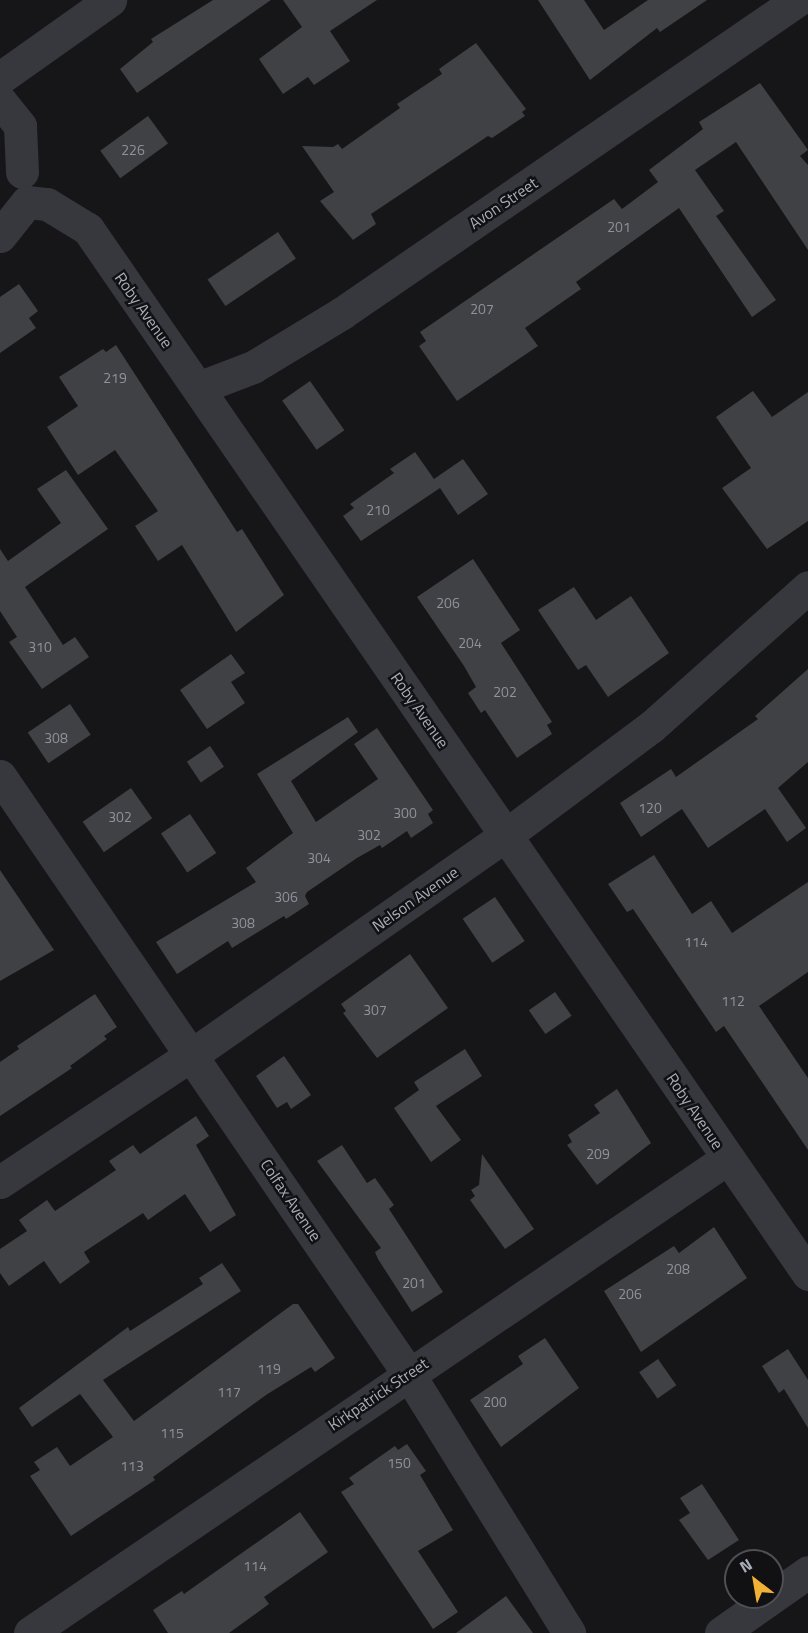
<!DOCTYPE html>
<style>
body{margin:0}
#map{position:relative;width:808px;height:1633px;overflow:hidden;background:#161618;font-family:"Titillium Web",sans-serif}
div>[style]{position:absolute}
.building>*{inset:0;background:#404145;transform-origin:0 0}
.minor>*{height:33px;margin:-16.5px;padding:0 16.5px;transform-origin:16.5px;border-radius:16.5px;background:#37383d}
.tertiary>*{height:33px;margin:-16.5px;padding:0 16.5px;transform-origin:16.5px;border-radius:16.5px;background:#37383d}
span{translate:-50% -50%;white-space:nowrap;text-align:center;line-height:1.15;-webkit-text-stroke:5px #111113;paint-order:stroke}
.number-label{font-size:14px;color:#8e929b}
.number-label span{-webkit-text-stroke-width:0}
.street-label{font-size:16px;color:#a8adb8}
.north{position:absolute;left:724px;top:1549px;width:60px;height:60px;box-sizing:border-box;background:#111113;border:2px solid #4d4f55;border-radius:50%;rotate:329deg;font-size:16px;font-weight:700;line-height:24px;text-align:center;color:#a8adb8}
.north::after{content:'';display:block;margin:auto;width:21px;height:27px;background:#f2b134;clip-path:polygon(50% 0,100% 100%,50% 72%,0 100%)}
</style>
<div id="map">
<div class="building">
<div style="clip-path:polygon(213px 0,271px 0,137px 93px,120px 69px,153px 42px,151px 39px)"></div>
<div style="clip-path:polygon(283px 0,377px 0,330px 31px,350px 61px,314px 85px,308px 77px,283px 94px,259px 59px,302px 27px)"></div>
<div style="clip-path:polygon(538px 0,584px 0,604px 30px,648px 0,707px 0,660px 32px,657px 28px,590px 80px)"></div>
<div style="clip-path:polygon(476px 43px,526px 109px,522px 112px,525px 116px,492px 138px,488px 136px,371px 214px,376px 224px,353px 240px,320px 201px,334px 192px,302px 146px,333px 147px,338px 144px,342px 149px,400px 108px,397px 104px,442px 74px,439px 69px)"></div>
<div style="clip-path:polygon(760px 83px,808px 150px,800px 156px,808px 165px,808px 250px,736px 142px,695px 170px,724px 211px,716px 216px,776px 300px,752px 317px,679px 208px,576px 282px,581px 289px,525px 328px,538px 346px,457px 401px,419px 346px,426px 341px,420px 332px,614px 199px,622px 209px,658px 182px,649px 170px,703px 129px,699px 122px)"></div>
<div style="left:148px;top:116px;width:34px;height:59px;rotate:54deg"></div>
<div style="left:278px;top:232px;width:32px;height:85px;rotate:56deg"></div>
<div style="clip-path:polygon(19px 284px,38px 311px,29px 318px,36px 328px,0 353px,0 297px)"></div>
<div style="clip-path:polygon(116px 345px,237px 532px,242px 529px,284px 595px,236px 632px,182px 545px,158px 561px,135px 526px,158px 511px,115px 450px,78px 475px,47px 427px,78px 406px,59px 377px,103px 349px,106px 352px)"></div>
<div style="left:310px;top:381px;width:60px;height:34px;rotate:55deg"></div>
<div style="clip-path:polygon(753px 391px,772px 417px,808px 392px,808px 521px,767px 549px,722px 488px,751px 468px,716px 417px)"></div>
<div style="clip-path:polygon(415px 452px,434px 479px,463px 459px,488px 494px,458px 515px,440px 488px,361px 541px,343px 516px,354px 508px,350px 504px,394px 473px,390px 469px)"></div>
<div style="clip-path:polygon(66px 470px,108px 529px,25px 587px,63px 645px,75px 637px,89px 657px,42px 689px,9px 642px,17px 637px,0 611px,0 549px,8px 561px,61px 523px,37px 489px)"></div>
<div style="clip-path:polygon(473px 559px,520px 630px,501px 643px,552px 722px,547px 725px,552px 734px,517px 758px,485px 710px,481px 713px,468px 693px,476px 687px,464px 666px,417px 597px)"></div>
<div style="clip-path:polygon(574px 587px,596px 620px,631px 596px,669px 653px,608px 697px,586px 665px,578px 670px,538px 610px)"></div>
<div style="clip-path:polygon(231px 654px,245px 673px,231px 682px,245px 703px,207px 729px,180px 690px)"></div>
<div style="clip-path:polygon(808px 669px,808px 762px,778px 788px,806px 828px,787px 842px,765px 809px,708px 848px,682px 809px,641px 837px,620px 803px,671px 769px,676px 777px,758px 719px,755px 716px)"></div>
<div style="left:70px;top:704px;width:37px;height:51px;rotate:56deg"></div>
<div style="clip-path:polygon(348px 717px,358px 732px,291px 781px,316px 822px,378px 779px,354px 744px,377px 728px,433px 810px,428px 814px,433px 823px,411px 838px,407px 831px,382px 848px,380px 845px,357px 858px,307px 892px,305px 896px,309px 904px,286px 919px,284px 916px,232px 948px,228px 941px,177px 974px,156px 942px,256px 882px,246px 868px,293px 833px,257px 774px)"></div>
<div style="left:210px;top:746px;width:25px;height:28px;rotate:56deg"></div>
<div style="left:131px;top:788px;width:37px;height:59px;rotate:55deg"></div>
<div style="left:190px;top:814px;width:47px;height:35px;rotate:56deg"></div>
<div style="clip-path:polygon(654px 855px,692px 914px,711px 901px,732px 933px,808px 882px,808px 972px,759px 1006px,808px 1078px,808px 1150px,724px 1026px,716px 1032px,633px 909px,627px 912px,608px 884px)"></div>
<div style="clip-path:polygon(0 870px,54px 950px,0 981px)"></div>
<div style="left:495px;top:897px;width:53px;height:39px;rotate:56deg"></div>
<div style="clip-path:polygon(410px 954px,448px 1008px,377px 1058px,343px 1013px,346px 1011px,341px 1004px)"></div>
<div style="left:555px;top:992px;width:29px;height:32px;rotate:55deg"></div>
<div style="clip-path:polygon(95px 994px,117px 1027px,104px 1036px,107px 1039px,70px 1066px,72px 1068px,0 1116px,0 1062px,19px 1049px,17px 1046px)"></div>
<div style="clip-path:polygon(465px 1049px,482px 1076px,436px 1106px,461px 1140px,431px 1162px,394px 1108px,419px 1090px,414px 1082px)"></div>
<div style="clip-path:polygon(284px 1056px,311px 1095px,291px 1109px,287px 1102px,277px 1108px,256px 1076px)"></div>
<div style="clip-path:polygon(617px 1089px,651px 1143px,597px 1185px,567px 1145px,572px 1142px,568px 1135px,600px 1113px,594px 1105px)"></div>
<div style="clip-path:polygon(196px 1116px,209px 1136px,196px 1145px,236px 1215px,210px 1232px,185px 1194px,148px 1220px,143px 1213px,84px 1252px,90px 1262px,60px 1284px,44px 1261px,9px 1286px,0 1273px,0 1249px,27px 1231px,19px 1220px,47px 1200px,55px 1211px,116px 1170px,109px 1161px,133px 1145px,140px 1154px)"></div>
<div style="clip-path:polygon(342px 1145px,367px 1183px,375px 1178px,394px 1205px,389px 1209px,443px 1292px,412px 1312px,378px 1259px,375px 1252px,381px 1248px,317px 1161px)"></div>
<div style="clip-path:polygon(482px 1154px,534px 1229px,505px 1249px,470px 1200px,475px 1196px,471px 1190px,479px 1185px)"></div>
<div style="clip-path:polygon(714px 1227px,747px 1278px,641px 1352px,604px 1291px,674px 1246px,679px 1253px)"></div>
<div style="clip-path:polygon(222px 1263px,241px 1291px,103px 1380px,134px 1421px,293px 1304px,298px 1304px,335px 1358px,315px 1372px,311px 1367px,266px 1395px,153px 1477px,155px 1480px,71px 1536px,30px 1476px,40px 1470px,34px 1462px,57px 1447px,70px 1466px,113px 1437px,80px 1394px,32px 1427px,19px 1408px,128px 1327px,130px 1331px,203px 1284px,199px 1278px)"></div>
<div style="clip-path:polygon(545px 1338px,579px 1388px,501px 1447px,470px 1400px,523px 1364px,518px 1356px)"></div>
<div style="clip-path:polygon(788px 1349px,808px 1380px,808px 1428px,784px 1389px,779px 1393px,762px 1366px)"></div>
<div style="left:658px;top:1359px;width:32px;height:23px;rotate:55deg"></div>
<div style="clip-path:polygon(407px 1444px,426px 1471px,420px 1475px,453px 1530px,418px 1551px,458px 1612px,433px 1629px,341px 1492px,354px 1484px,349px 1478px,395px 1446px,398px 1450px)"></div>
<div style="clip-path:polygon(702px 1484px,739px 1540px,708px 1560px,679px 1520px,690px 1513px,680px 1498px)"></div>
<div style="clip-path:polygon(300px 1512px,328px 1552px,264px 1597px,269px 1604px,229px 1633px,168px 1633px,153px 1610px,182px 1591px,184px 1594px)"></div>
<div style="clip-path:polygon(506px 1596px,533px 1633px,456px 1633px)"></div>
</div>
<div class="minor">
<div style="left:0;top:78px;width:135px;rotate:-35.3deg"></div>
<div style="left:0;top:101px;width:32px;rotate:51deg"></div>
<div style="left:20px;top:126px;width:46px;rotate:87.5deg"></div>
<div style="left:27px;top:202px;width:20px;rotate:6deg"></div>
<div style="left:47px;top:204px;width:48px;rotate:31.4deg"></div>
<div style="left:88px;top:229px;width:1269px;rotate:55.43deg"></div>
<div style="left:0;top:236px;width:43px;rotate:-51.5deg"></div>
<div style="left:198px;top:388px;width:59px;rotate:-20.9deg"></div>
<div style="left:253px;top:367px;width:104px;rotate:-31.2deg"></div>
<div style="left:342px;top:313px;width:553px;rotate:-34.47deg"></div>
<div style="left:0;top:776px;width:723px;rotate:55.65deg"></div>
<div style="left:408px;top:1373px;width:306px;rotate:58.2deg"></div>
<div style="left:0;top:1182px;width:232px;rotate:-33.6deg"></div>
<div style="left:193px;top:1054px;width:382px;rotate:-35deg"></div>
<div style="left:506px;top:835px;width:181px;rotate:-36.7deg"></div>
<div style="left:651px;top:727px;width:210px;rotate:-41.7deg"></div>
<div style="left:30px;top:1633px;width:844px;rotate:-34.24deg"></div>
</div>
<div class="tertiary">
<div style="left:721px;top:1633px;width:106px;rotate:-35deg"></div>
</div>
<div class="number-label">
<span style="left:133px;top:150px">226</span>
<span style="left:619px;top:227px">201</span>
<span style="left:482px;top:309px">207</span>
<span style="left:115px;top:378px">219</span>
<span style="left:378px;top:510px">210</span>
<span style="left:448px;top:603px">206</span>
<span style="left:470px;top:643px">204</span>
<span style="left:40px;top:647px">310</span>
<span style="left:505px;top:692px">202</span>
<span style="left:56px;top:738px">308</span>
<span style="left:650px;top:808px">120</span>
<span style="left:405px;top:813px">300</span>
<span style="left:120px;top:817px">302</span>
<span style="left:369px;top:835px">302</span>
<span style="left:319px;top:858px">304</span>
<span style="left:286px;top:897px">306</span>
<span style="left:243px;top:923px">308</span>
<span style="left:696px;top:942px">114</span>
<span style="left:733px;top:1001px">112</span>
<span style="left:375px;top:1010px">307</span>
<span style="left:598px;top:1154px">209</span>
<span style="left:678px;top:1269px">208</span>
<span style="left:414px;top:1283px">201</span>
<span style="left:630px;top:1294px">206</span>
<span style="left:269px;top:1369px">119</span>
<span style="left:229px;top:1392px">117</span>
<span style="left:495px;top:1402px">200</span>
<span style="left:172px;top:1433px">115</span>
<span style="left:399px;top:1463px">150</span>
<span style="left:132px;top:1466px">113</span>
<span style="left:255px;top:1566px">114</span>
</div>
<div class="street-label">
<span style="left:503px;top:203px;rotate:-34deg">Avon Street</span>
<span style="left:144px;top:310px;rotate:55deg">Roby Avenue</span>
<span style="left:420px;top:710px;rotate:55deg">Roby Avenue</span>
<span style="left:415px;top:899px;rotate:-35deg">Nelson Avenue</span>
<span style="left:695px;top:1111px;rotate:56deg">Roby Avenue</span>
<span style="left:291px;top:1200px;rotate:56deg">Colfax Avenue</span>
<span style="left:378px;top:1394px;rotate:-34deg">Kirkpatrick Street</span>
</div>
<div class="north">N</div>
</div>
